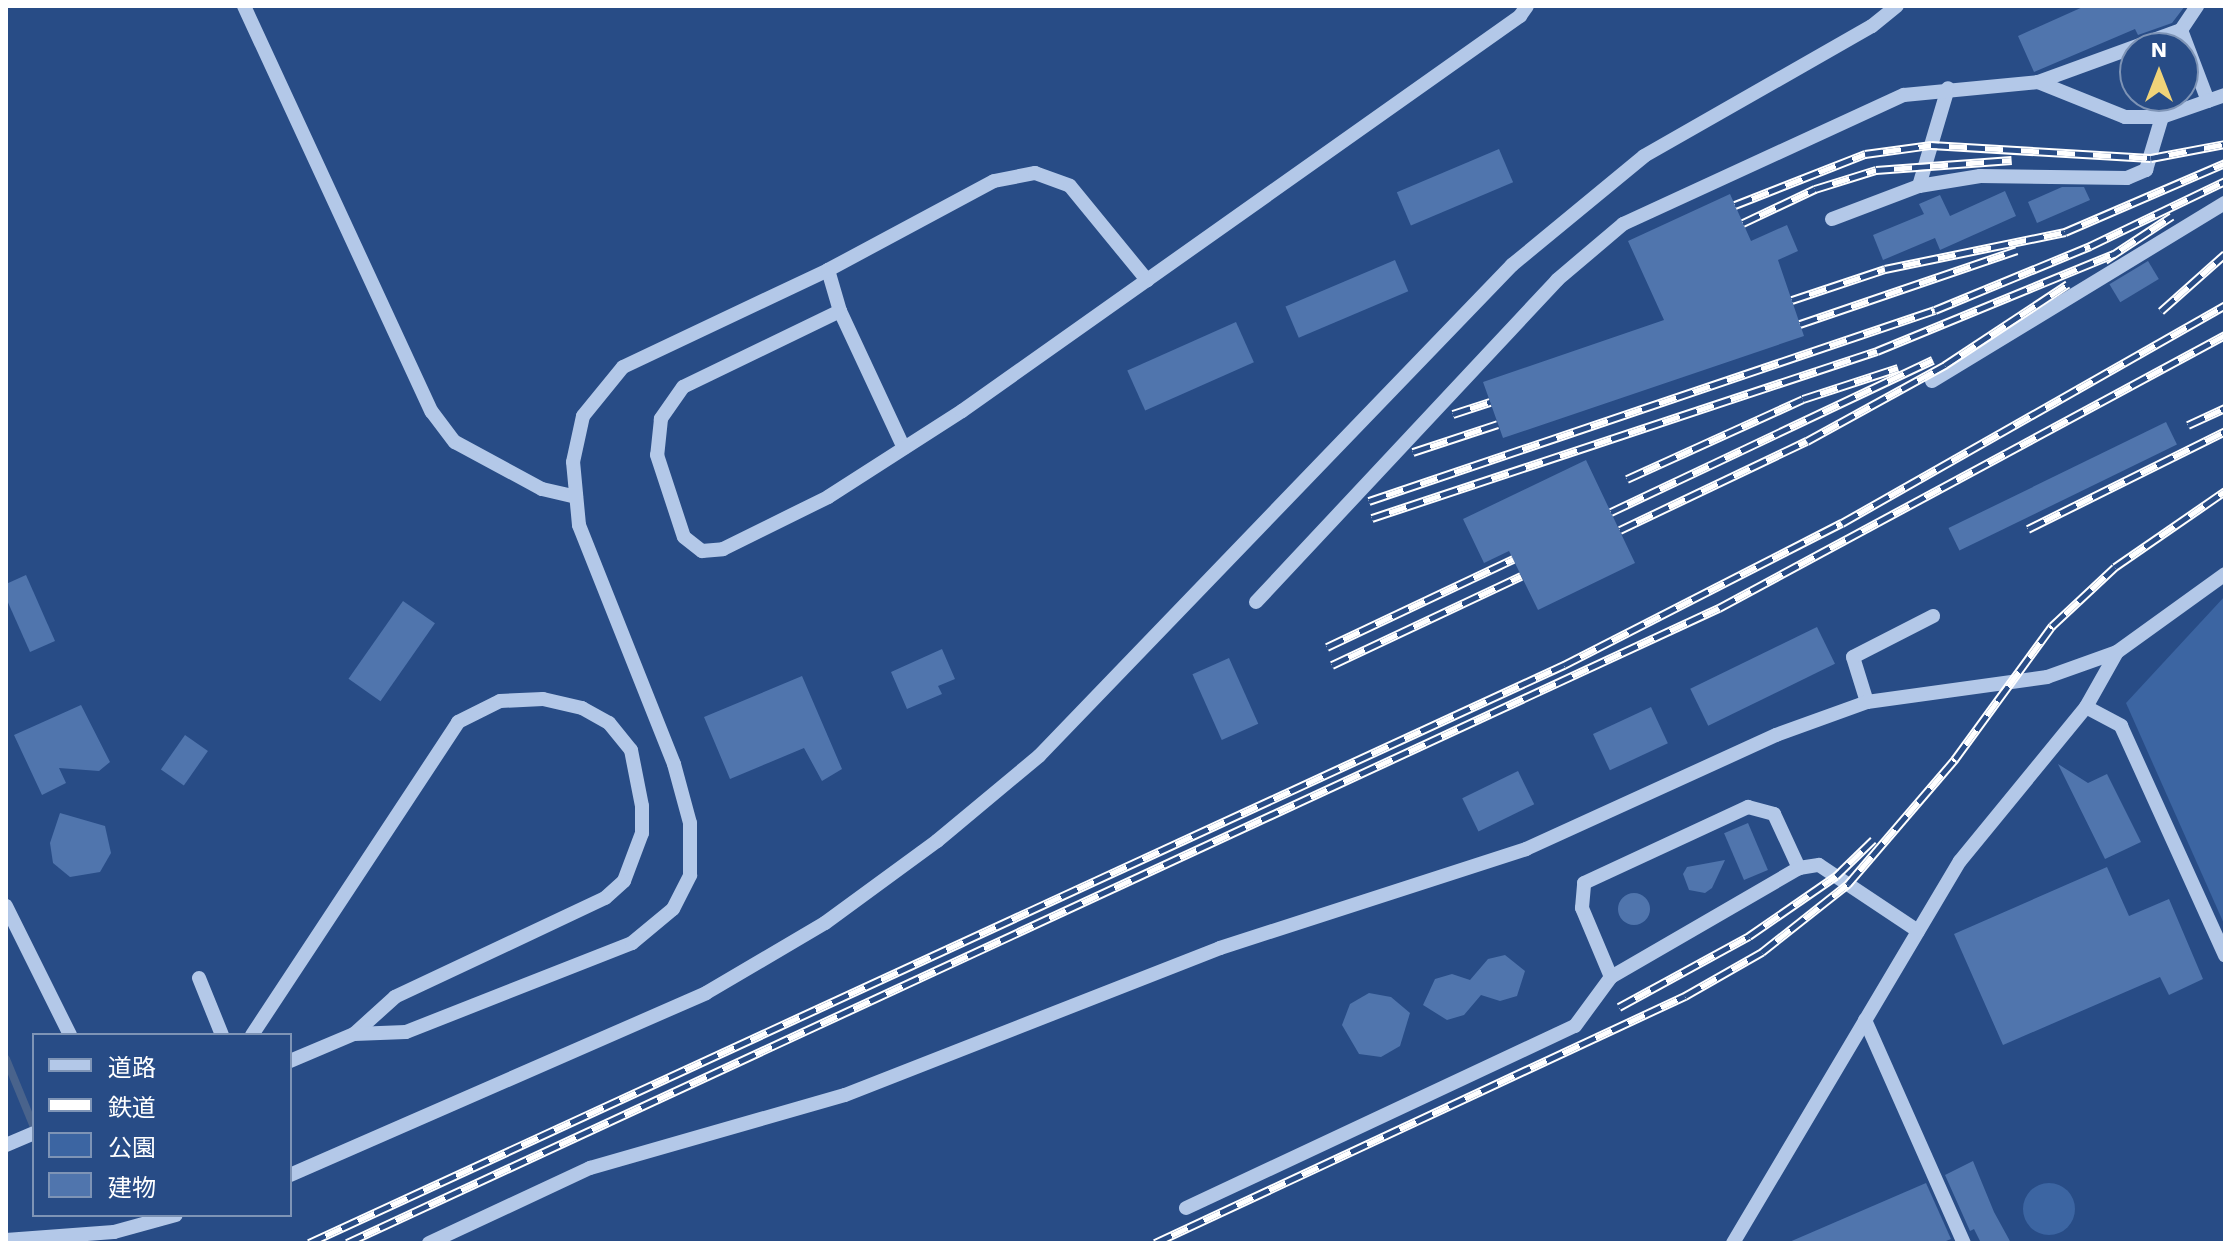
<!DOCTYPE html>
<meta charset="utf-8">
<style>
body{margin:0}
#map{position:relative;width:2231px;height:1249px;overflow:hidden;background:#284c86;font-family:"Work Sans","Noto Sans JP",sans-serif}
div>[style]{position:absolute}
.green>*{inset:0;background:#3c65a2}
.round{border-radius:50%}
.stream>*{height:8px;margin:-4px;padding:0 4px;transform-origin:4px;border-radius:4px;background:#49638c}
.building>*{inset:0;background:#5075ad;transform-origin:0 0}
.minor>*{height:14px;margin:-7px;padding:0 7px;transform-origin:7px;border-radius:7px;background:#b3c8e8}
.rail>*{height:9px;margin-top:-4.5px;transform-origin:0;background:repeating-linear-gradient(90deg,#284c86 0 18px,#fff 0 36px);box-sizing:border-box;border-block:2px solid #fff}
span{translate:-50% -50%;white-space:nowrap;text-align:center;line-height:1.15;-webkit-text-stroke:6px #284c86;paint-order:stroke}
.frame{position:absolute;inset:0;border:8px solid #fff;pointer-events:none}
.legend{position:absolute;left:32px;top:1033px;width:260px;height:184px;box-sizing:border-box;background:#284c86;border:2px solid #7e94b6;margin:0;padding:10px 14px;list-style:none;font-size:24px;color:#fff}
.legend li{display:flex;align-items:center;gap:16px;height:40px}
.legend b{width:40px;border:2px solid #7e94b6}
.north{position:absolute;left:2119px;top:32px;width:80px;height:80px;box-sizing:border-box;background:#284c86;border:2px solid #7e94b6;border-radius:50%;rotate:0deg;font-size:22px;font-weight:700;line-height:32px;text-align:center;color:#fff}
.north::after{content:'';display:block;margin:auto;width:28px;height:36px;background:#f0d379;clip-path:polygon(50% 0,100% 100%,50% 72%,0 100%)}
</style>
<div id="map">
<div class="green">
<div style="clip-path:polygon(2225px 596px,2225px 926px,2126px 703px)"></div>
<div class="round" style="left:2023px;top:1183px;width:52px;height:52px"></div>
</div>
<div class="stream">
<div style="left:6px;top:1059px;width:74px;rotate:67.6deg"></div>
</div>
<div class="building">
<div style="clip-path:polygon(2085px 6px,2185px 6px,2172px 23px,2138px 35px,2135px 29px,2034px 72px,2018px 36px)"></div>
<div style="left:1499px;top:149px;width:36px;height:111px;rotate:67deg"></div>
<div style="clip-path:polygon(2062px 187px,2084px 187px,2090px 200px,2037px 223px,2028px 202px)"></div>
<div style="clip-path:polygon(2005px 191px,2016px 216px,1940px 250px,1935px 238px,1883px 260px,1873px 235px,1924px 214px,1919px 204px,1940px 195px,1950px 216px)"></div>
<div style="clip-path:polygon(1730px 194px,1751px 241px,1787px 225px,1798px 251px,1778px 260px,1804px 336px,1503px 438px,1483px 382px,1664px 320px,1628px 241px)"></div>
<div style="left:1395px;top:260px;width:34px;height:119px;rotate:67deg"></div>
<div style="left:2148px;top:261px;width:21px;height:45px;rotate:59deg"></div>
<div style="left:1236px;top:322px;width:44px;height:119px;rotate:66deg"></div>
<div style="left:2166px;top:422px;width:25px;height:242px;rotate:64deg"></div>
<div style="clip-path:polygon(1586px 460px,1635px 563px,1538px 610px,1509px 551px,1484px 563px,1463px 519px)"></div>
<div style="clip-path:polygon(26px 575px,55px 641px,30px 652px,6px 598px,6px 584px)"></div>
<div style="left:403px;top:601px;width:39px;height:95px;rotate:35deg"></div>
<div style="left:1817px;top:627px;width:41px;height:141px;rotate:64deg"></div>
<div style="clip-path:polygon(942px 649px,955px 679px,938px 686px,942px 694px,907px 709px,891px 672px)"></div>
<div style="left:1229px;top:658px;width:72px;height:40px;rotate:66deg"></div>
<div style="clip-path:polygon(802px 676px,842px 769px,822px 781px,804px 748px,730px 779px,704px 717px)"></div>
<div style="clip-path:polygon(81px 705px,110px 762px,99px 771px,59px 768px,66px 783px,42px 795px,14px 735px)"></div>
<div style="left:1651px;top:707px;width:40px;height:64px;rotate:65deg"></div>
<div style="left:185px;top:735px;width:28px;height:42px;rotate:35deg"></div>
<div style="clip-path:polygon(2058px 764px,2088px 783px,2107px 774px,2141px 842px,2105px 859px)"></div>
<div style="left:1518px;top:771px;width:37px;height:62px;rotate:64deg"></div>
<div style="clip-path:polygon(60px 813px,105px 826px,111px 853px,100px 872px,70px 877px,53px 863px,50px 843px)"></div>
<div style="left:1748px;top:823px;width:51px;height:26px;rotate:67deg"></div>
<div style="clip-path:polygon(1725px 860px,1712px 888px,1705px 893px,1689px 890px,1683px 874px,1687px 867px)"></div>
<div style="clip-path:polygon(2107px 867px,2129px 916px,2169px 899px,2203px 979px,2169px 995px,2160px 977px,2003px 1045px,1954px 934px)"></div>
<div class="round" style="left:1618px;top:893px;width:32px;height:32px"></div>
<div style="clip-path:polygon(1505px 955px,1525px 971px,1517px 996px,1500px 1001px,1481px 995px,1464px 1015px,1447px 1020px,1423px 1005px,1435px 979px,1452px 974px,1470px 980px,1488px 959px)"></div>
<div style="clip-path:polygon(1369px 993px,1391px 997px,1410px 1013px,1400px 1046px,1381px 1057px,1359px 1054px,1342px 1025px,1350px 1004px)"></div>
<div style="clip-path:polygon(1973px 1161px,1994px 1212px,2011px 1243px,1981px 1243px,1974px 1229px,1970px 1231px,1945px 1175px)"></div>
<div style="clip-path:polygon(1926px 1183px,1951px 1239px,1941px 1243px,1787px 1243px)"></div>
</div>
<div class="minor">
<div style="left:244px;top:6px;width:447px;rotate:65.2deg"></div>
<div style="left:432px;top:412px;width:38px;rotate:53deg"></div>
<div style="left:455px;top:442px;width:99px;rotate:28.4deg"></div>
<div style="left:542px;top:489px;width:35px;rotate:13deg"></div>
<div style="left:2181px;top:30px;width:76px;rotate:69.2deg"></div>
<div style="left:2038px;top:82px;width:94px;rotate:21.9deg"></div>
<div style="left:2125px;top:117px;width:37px"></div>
<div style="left:2162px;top:117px;width:67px;rotate:-19.2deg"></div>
<div style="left:1919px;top:186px;width:102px;rotate:-73.5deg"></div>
<div style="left:1832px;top:219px;width:93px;rotate:-20.8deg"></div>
<div style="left:1919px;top:186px;width:62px;rotate:-9.3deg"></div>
<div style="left:1980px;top:176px;width:147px;rotate:0.8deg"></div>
<div style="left:2127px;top:178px;width:21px;rotate:-23deg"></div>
<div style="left:2146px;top:170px;width:55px;rotate:-73.2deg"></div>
<div style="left:828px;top:270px;width:43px;rotate:73.7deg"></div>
<div style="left:840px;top:311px;width:151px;rotate:65deg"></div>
<div style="left:840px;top:311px;width:174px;rotate:154.2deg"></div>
<div style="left:683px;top:387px;width:39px;rotate:125deg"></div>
<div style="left:661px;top:419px;width:36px;rotate:96deg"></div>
<div style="left:657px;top:455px;width:86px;rotate:71.8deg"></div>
<div style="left:684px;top:537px;width:23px;rotate:38deg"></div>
<div style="left:702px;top:551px;width:21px;rotate:-5deg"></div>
<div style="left:723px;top:549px;width:117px;rotate:-26.3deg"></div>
<div style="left:828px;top:497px;width:159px;rotate:-32.7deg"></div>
<div style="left:962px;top:411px;width:684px;rotate:-35.29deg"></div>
<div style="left:1520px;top:16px;width:12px;rotate:-55deg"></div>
<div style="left:1932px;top:381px;width:343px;rotate:-31.3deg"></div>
<div style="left:1256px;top:602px;width:441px;rotate:-46.9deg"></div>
<div style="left:1557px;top:280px;width:87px;rotate:-40.3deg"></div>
<div style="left:1623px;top:224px;width:309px;rotate:-24.7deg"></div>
<div style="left:1904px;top:95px;width:135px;rotate:-5.5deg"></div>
<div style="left:2038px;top:82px;width:152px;rotate:-20deg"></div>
<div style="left:2181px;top:30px;width:29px;rotate:-56deg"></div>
<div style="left:1867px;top:702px;width:47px;rotate:-107.3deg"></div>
<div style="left:1853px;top:657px;width:90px;rotate:-27.1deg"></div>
<div style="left:2086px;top:707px;width:40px;rotate:28deg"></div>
<div style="left:2121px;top:726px;width:252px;rotate:65.6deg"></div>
<div style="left:6px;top:906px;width:144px;rotate:63.6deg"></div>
<div style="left:1611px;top:977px;width:75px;rotate:-112.8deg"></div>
<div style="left:1582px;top:908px;width:25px;rotate:-85deg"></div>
<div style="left:1584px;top:883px;width:181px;rotate:-24.9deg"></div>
<div style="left:1748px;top:807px;width:27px;rotate:15deg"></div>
<div style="left:1774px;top:814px;width:60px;rotate:65.2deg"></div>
<div style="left:199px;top:978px;width:61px;rotate:68deg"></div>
<div style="left:1865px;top:1020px;width:244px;rotate:66.1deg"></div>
<div style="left:252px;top:1035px;width:375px;rotate:-56.6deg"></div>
<div style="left:458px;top:722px;width:47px;rotate:-26.6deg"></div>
<div style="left:500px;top:701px;width:43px;rotate:-2.7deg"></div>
<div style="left:543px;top:699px;width:40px;rotate:13deg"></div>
<div style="left:582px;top:708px;width:31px;rotate:29deg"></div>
<div style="left:609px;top:723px;width:35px;rotate:51deg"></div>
<div style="left:631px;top:750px;width:57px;rotate:78.9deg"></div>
<div style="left:642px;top:806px;width:27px;rotate:90deg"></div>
<div style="left:642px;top:833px;width:51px;rotate:110.6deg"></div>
<div style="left:624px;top:881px;width:25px;rotate:138deg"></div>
<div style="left:605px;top:898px;width:232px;rotate:154.8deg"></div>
<div style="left:395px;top:997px;width:55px;rotate:137.9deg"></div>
<div style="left:290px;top:1061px;width:69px;rotate:-22.9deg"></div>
<div style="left:354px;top:1034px;width:52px;rotate:-2.2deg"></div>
<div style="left:406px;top:1032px;width:243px;rotate:-21.5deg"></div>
<div style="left:632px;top:943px;width:53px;rotate:-39.7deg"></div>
<div style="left:673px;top:909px;width:38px;rotate:-63deg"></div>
<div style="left:690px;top:875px;width:52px;rotate:-90deg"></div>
<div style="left:690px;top:823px;width:61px;rotate:-105.2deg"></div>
<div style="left:674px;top:764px;width:257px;rotate:-111.7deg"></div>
<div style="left:579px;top:525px;width:63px;rotate:-95.4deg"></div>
<div style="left:573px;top:462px;width:47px;rotate:-77.7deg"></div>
<div style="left:583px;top:416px;width:63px;rotate:-50.8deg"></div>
<div style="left:623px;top:367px;width:227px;rotate:-25.3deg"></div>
<div style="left:828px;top:270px;width:188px;rotate:-28.2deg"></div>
<div style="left:994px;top:181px;width:42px;rotate:-11deg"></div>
<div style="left:1035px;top:173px;width:37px;rotate:20deg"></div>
<div style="left:1070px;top:186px;width:122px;rotate:50.7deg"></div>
<div style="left:6px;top:1145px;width:30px;rotate:-23deg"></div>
<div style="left:290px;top:1175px;width:454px;rotate:-23.6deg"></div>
<div style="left:706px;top:993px;width:138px;rotate:-30.5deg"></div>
<div style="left:825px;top:923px;width:139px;rotate:-36.2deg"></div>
<div style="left:937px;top:841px;width:133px;rotate:-39.8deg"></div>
<div style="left:1039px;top:756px;width:682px;rotate:-46.07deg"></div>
<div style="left:1512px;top:265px;width:171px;rotate:-39.5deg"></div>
<div style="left:1644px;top:156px;width:262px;rotate:-29.7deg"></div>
<div style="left:1872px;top:26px;width:32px;rotate:-39deg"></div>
<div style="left:1186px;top:1208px;width:429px;rotate:-25.1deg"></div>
<div style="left:1575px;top:1026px;width:61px;rotate:-53.7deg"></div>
<div style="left:1611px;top:977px;width:217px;rotate:-30.1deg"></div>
<div style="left:1799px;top:868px;width:20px;rotate:-9deg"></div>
<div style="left:1819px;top:865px;width:119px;rotate:33.7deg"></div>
<div style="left:6px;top:1240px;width:108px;rotate:-4.2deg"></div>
<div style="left:114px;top:1232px;width:64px;rotate:-15.3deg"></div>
<div style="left:429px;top:1243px;width:178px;rotate:-25deg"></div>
<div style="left:590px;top:1168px;width:265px;rotate:-16deg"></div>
<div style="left:845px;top:1095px;width:403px;rotate:-21.4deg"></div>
<div style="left:1220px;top:948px;width:322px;rotate:-17.9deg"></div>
<div style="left:1526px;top:849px;width:275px;rotate:-24.5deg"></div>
<div style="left:1776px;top:735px;width:97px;rotate:-19.9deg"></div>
<div style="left:1867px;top:702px;width:182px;rotate:-7.9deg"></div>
<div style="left:2047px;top:677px;width:74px;rotate:-19.7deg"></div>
<div style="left:2117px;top:652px;width:133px;rotate:-35.8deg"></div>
<div style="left:1733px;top:1243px;width:444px;rotate:-59.3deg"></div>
<div style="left:1960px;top:861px;width:199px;rotate:-50.7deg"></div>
<div style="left:2086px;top:707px;width:63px;rotate:-60.6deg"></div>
</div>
<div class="rail">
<div style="left:1735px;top:205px;width:140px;rotate:-21.4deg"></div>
<div style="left:1865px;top:154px;width:67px;rotate:-7.8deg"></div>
<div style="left:1931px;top:145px;width:220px;rotate:3.4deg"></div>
<div style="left:2151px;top:158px;width:75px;rotate:-10.7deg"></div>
<div style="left:1743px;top:223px;width:80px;rotate:-25.3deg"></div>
<div style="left:1815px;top:189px;width:64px;rotate:-17.3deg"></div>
<div style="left:1876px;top:170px;width:136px;rotate:-4.2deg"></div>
<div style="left:2105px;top:260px;width:80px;rotate:-33.3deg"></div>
<div style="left:1792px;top:300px;width:98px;rotate:-18.4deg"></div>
<div style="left:1885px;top:269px;width:184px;rotate:-11.6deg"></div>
<div style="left:2065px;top:232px;width:174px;rotate:-23.3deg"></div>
<div style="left:2161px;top:311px;width:86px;rotate:-41.7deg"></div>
<div style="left:1800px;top:324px;width:229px;rotate:-18.8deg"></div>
<div style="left:1453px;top:414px;width:39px;rotate:-18deg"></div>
<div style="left:2188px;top:425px;width:41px;rotate:-24.7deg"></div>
<div style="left:1413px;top:452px;width:89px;rotate:-18.2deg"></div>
<div style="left:1627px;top:479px;width:193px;rotate:-24.4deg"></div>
<div style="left:1803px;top:399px;width:100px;rotate:-18.1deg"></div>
<div style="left:1369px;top:501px;width:597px;rotate:-18.65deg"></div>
<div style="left:1935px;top:310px;width:168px;rotate:-22.4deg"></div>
<div style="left:2090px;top:246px;width:150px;rotate:-25.7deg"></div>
<div style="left:1611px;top:512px;width:356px;rotate:-25.3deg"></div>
<div style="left:1372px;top:518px;width:532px;rotate:-18.3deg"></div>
<div style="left:1877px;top:351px;width:256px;rotate:-22.3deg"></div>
<div style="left:2028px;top:529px;width:220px;rotate:-26.4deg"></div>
<div style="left:1620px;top:530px;width:207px;rotate:-25.5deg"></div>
<div style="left:1807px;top:441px;width:158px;rotate:-28.8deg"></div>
<div style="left:1945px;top:365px;width:147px;rotate:-33.4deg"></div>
<div style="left:1327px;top:647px;width:206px;rotate:-25.3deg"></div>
<div style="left:1332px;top:665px;width:209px;rotate:-25.2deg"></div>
<div style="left:1619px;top:1007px;width:148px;rotate:-28.6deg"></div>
<div style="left:1749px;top:936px;width:106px;rotate:-34.6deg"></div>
<div style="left:1836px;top:876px;width:52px;rotate:-44.2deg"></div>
<div style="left:309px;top:1243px;width:1382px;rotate:-24.73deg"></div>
<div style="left:1564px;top:665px;width:312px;rotate:-27.1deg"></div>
<div style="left:1842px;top:523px;width:441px;rotate:-29.6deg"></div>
<div style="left:347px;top:1243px;width:1512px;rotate:-24.84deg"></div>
<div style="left:1719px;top:608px;width:575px;rotate:-28.35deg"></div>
<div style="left:1155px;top:1243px;width:585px;rotate:-24.99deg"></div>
<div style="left:1685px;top:996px;width:89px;rotate:-29.7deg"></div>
<div style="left:1762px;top:952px;width:110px;rotate:-38.3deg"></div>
<div style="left:1848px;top:884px;width:165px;rotate:-49.4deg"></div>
<div style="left:1955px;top:759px;width:165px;rotate:-53.9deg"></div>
<div style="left:2052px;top:626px;width:86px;rotate:-43.1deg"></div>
<div style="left:2115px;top:567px;width:134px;rotate:-34.6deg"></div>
</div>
<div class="frame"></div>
<ul class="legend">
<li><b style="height:10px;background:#b3c8e8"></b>道路</li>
<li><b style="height:10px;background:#fff"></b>鉄道</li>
<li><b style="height:22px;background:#3c65a2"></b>公園</li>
<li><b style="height:22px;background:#5075ad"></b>建物</li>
</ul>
<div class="north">N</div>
</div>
